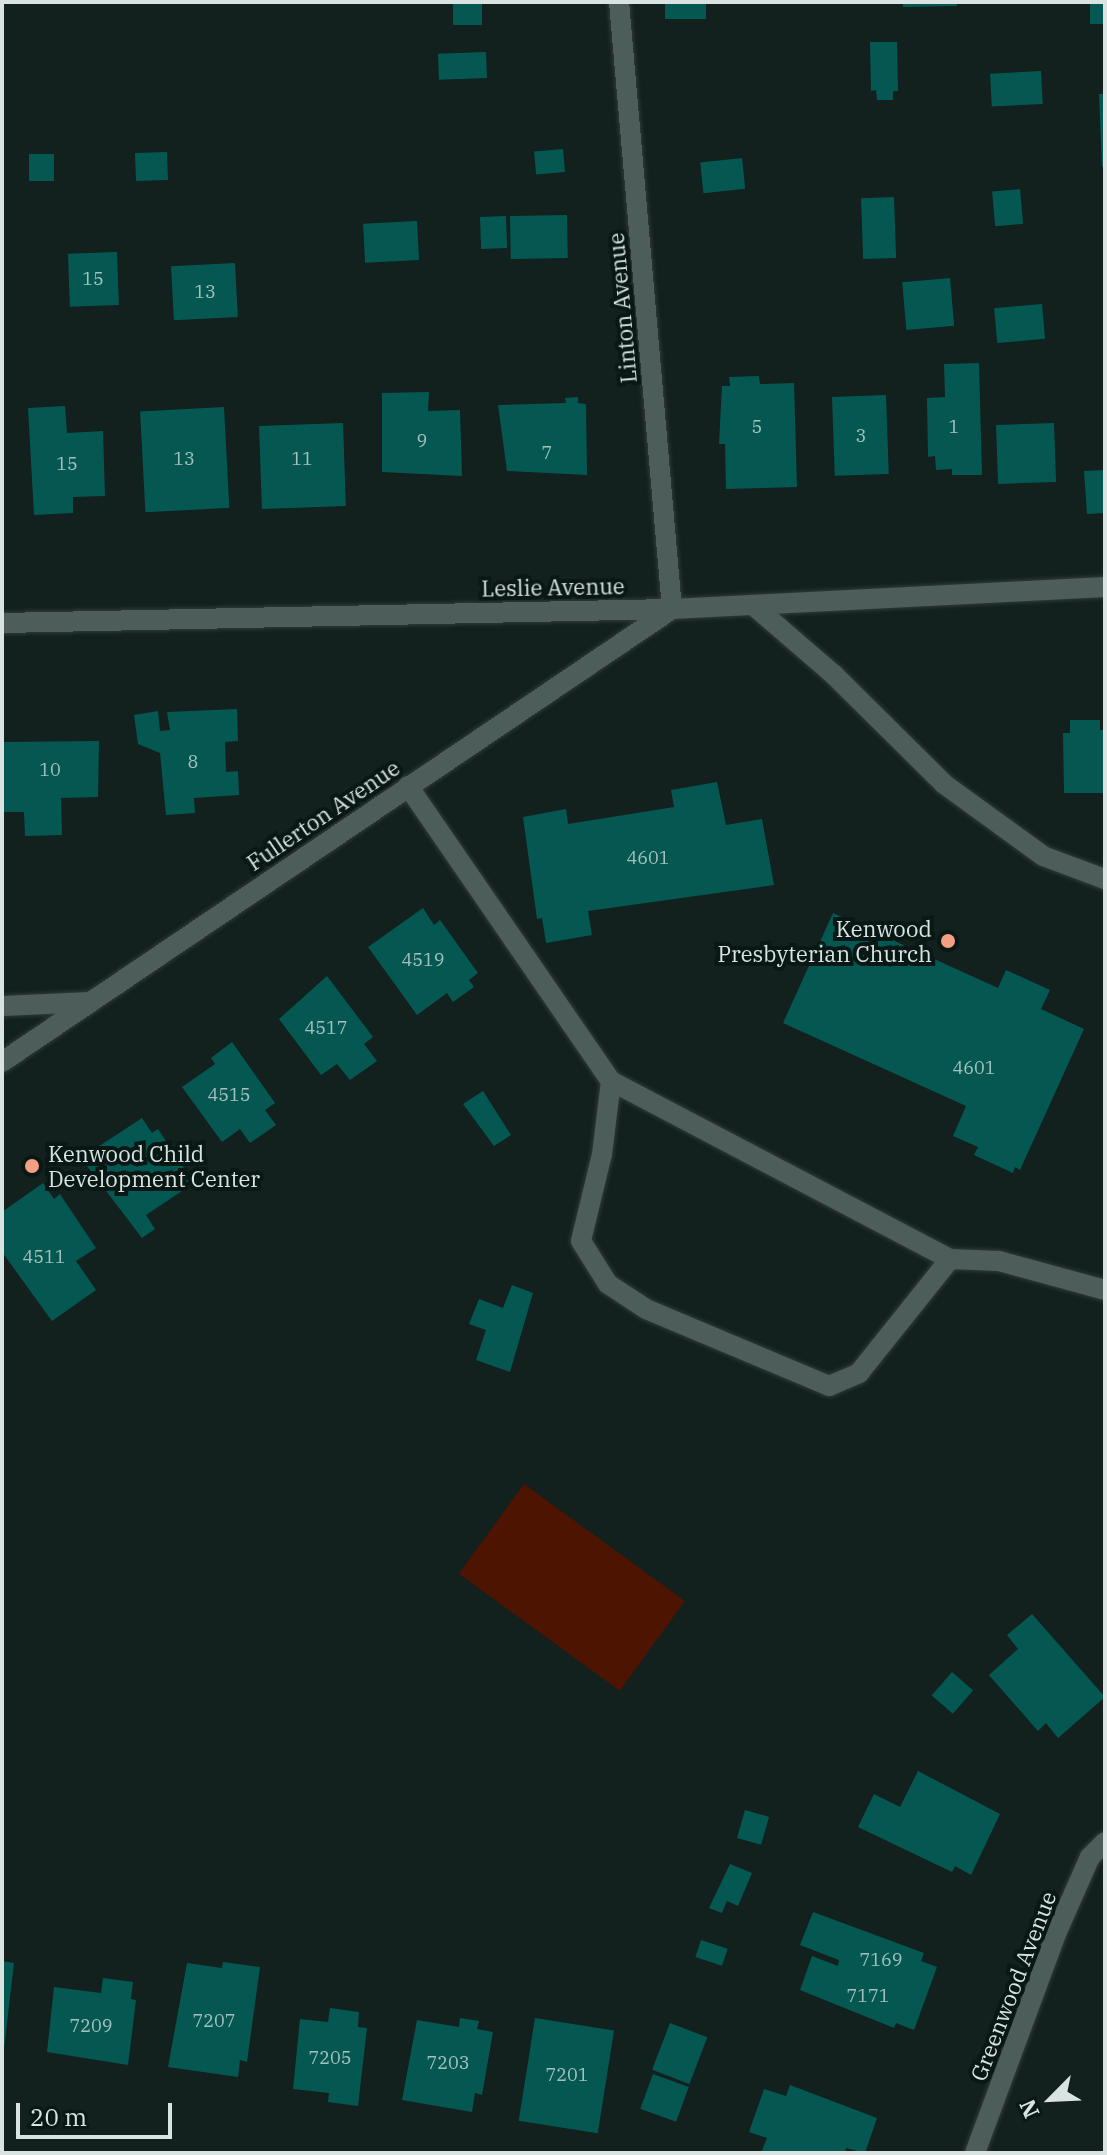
<!DOCTYPE html>
<style>
body{margin:0}
#map{position:relative;width:1107px;height:2155px;overflow:hidden;background:#12201e;font-family:"IBM Plex Serif",serif}
div>[style]{position:absolute}
.green>*{inset:0;background:#4c1401;transform-origin:0 0}
.building>*{inset:0;background:#055852;transform-origin:0 0}
.roads{filter:drop-shadow(0 0 2px #313a38) drop-shadow(0 0 2px #313a38)}
.service>*{height:20px;margin:-10px;padding:0 10px;transform-origin:10px;border-radius:10px;background:#4c5d5a}
.minor>*{height:20px;margin:-10px;padding:0 10px;transform-origin:10px;border-radius:10px;background:#4c5d5a}
.tertiary>*{height:20px;margin:-10px;padding:0 10px;transform-origin:10px;border-radius:10px;background:#4c5d5a}
.dots>*{width:22px;height:22px;translate:-50% -50%;box-sizing:border-box;border:4px solid #091715;border-radius:50%}
span{translate:-50% -50%;white-space:nowrap;text-align:center;line-height:1.15;-webkit-text-stroke:8px #091715;paint-order:stroke}
.number-label{font-size:18px;color:#a4c0bd}
.number-label span{-webkit-text-stroke-width:0}
.street-label{font-size:22px;color:#d9e3e1}
.poi-label{font-size:22px;color:#d9e3e1}
.right{translate:-100% -50%;text-align:right}
.left{translate:0 -50%;text-align:left}
.frame{position:absolute;inset:0;border:4px solid #d9e3e1;pointer-events:none}
.north{position:absolute;left:1011px;top:2059px;width:80px;height:80px;-webkit-text-stroke:6px #091715;paint-order:stroke;rotate:246deg;font-size:22px;font-weight:700;line-height:32px;text-align:center;color:#d9e3e1}
.north::after{content:'';display:block;margin:auto;width:28px;height:36px;background:#d9e3e1;clip-path:polygon(50% 0,100% 100%,50% 72%,0 100%)}
.scale{position:absolute;left:16px;top:2103px;width:156px;height:36px;box-sizing:border-box;border:4px solid #d9e3e1;border-top:0;padding-left:10px;font-size:24px;line-height:28px;white-space:nowrap;color:#d9e3e1;-webkit-text-stroke:6px #091715;paint-order:stroke}
</style>
<div id="map">
<div class="green">
<div style="left:524px;top:1484px;width:199px;height:111px;rotate:36deg"></div>
</div>
<div class="building">
<div style="left:453px;top:2px;width:29px;height:23px"></div>
<div style="left:665px;top:2px;width:41px;height:17px"></div>
<div style="clip-path:polygon(903px 2px,956px 2px,957px 6px,903px 7px)"></div>
<div style="left:1090px;top:2px;width:15px;height:22px"></div>
<div style="clip-path:polygon(870px 42px,897px 42px,898px 91px,893px 91px,893px 100px,877px 100px,876px 90px,871px 91px)"></div>
<div style="left:486px;top:52px;width:26px;height:48px;rotate:88deg"></div>
<div style="left:1041px;top:71px;width:33px;height:51px;rotate:87deg"></div>
<div style="clip-path:polygon(1099px 94px,1105px 94px,1105px 166px,1102px 167px)"></div>
<div style="left:563px;top:149px;width:23px;height:29px;rotate:85deg"></div>
<div style="left:167px;top:152px;width:28px;height:32px;rotate:88deg"></div>
<div style="left:29px;top:154px;width:25px;height:27px"></div>
<div style="left:742px;top:158px;width:31px;height:42px;rotate:84deg"></div>
<div style="left:1020px;top:189px;width:35px;height:28px;rotate:85deg"></div>
<div style="left:894px;top:197px;width:61px;height:33px;rotate:88deg"></div>
<div style="left:567px;top:215px;width:43px;height:57px;rotate:89deg"></div>
<div style="left:506px;top:216px;width:32px;height:26px;rotate:88deg"></div>
<div style="left:417px;top:221px;width:39px;height:54px;rotate:87deg"></div>
<div style="left:117px;top:252px;width:53px;height:49px;rotate:88deg"></div>
<div style="left:235px;top:263px;width:54px;height:64px;rotate:87deg"></div>
<div style="left:950px;top:278px;width:48px;height:48px;rotate:85deg"></div>
<div style="left:1042px;top:304px;width:35px;height:48px;rotate:85deg"></div>
<div style="clip-path:polygon(979px 363px,982px 475px,952px 475px,952px 469px,936px 470px,935px 456px,928px 457px,927px 398px,945px 397px,944px 364px)"></div>
<div style="clip-path:polygon(759px 376px,760px 384px,794px 383px,797px 487px,726px 489px,725px 444px,719px 444px,722px 386px,730px 386px,729px 377px)"></div>
<div style="clip-path:polygon(429px 392px,428px 411px,460px 410px,462px 476px,382px 472px,382px 393px)"></div>
<div style="left:886px;top:395px;width:79px;height:54px;rotate:88deg"></div>
<div style="clip-path:polygon(578px 397px,578px 403px,586px 404px,587px 475px,507px 471px,498px 405px,566px 403px,565px 398px)"></div>
<div style="clip-path:polygon(65px 406px,67px 433px,103px 431px,105px 496px,73px 497px,73px 513px,34px 515px,28px 408px)"></div>
<div style="left:224px;top:407px;width:101px;height:84px;rotate:87deg"></div>
<div style="left:343px;top:423px;width:83px;height:84px;rotate:88deg"></div>
<div style="left:1054px;top:423px;width:59px;height:58px;rotate:88deg"></div>
<div style="clip-path:polygon(1105px 470px,1105px 513px,1087px 514px,1084px 471px)"></div>
<div style="clip-path:polygon(237px 709px,238px 741px,225px 742px,226px 772px,238px 771px,239px 795px,194px 798px,195px 813px,166px 815px,160px 753px,138px 744px,134px 715px,158px 711px,160px 731px,170px 730px,167px 712px)"></div>
<div style="clip-path:polygon(1070px 720px,1100px 720px,1100px 730px,1105px 730px,1105px 793px,1064px 793px,1063px 733px,1070px 733px)"></div>
<div style="clip-path:polygon(99px 741px,98px 797px,61px 798px,62px 835px,25px 836px,24px 812px,2px 812px,2px 742px)"></div>
<div style="clip-path:polygon(717px 782px,726px 825px,762px 819px,774px 885px,588px 911px,592px 935px,546px 943px,542px 918px,537px 919px,523px 817px,566px 809px,568px 824px,674px 807px,671px 790px)"></div>
<div style="clip-path:polygon(423px 908px,434px 925px,440px 920px,478px 973px,469px 980px,474px 987px,453px 1002px,447px 993px,417px 1015px,368px 947px)"></div>
<div style="clip-path:polygon(833px 913px,998px 988px,1006px 970px,1050px 990px,1041px 1009px,1084px 1029px,1020px 1170px,1015px 1167px,1013px 1173px,974px 1155px,978px 1147px,953px 1136px,966px 1106px,783px 1023px)"></div>
<div style="clip-path:polygon(327px 976px,373px 1037px,364px 1044px,377px 1061px,350px 1080px,337px 1064px,321px 1075px,279px 1019px)"></div>
<div style="clip-path:polygon(232px 1042px,275px 1103px,265px 1110px,276px 1125px,250px 1143px,240px 1129px,222px 1142px,182px 1087px,215px 1064px,211px 1058px)"></div>
<div style="clip-path:polygon(483px 1091px,511px 1135px,494px 1146px,463px 1104px)"></div>
<div style="clip-path:polygon(142px 1118px,152px 1133px,158px 1129px,194px 1183px,146px 1215px,155px 1229px,142px 1238px,81px 1158px)"></div>
<div style="clip-path:polygon(43px 1183px,54px 1199px,60px 1194px,96px 1248px,76px 1261px,96px 1290px,52px 1321px,2px 1252px,2px 1212px)"></div>
<div style="clip-path:polygon(512px 1285px,533px 1293px,510px 1372px,476px 1360px,486px 1330px,469px 1324px,479px 1299px,503px 1308px)"></div>
<div style="clip-path:polygon(1032px 1614px,1105px 1697px,1058px 1738px,1046px 1723px,1038px 1731px,989px 1675px,1018px 1649px,1007px 1635px)"></div>
<div style="left:952px;top:1672px;width:28px;height:31px;rotate:41deg"></div>
<div style="clip-path:polygon(918px 1771px,1000px 1814px,971px 1875px,955px 1866px,952px 1872px,858px 1827px,874px 1794px,900px 1807px)"></div>
<div style="left:745px;top:1810px;width:25px;height:29px;rotate:16deg"></div>
<div style="clip-path:polygon(730px 1864px,752px 1873px,738px 1906px,727px 1901px,722px 1913px,709px 1908px)"></div>
<div style="clip-path:polygon(813px 1912px,924px 1953px,921px 1961px,937px 1967px,914px 2030px,896px 2023px,894px 2028px,800px 1990px,812px 1956px,838px 1966px,839px 1960px,800px 1945px)"></div>
<div style="left:701px;top:1940px;width:28px;height:18px;rotate:18deg"></div>
<div style="clip-path:polygon(2px 1961px,14px 1963px,4px 2049px,2px 2049px)"></div>
<div style="clip-path:polygon(223px 1962px,260px 1967px,247px 2062px,240px 2060px,238px 2077px,168px 2067px,187px 1963px,222px 1968px)"></div>
<div style="clip-path:polygon(103px 1978px,133px 1982px,131px 1999px,136px 2000px,128px 2065px,47px 2052px,54px 1987px,101px 1993px)"></div>
<div style="clip-path:polygon(330px 2008px,359px 2012px,358px 2027px,367px 2028px,358px 2106px,328px 2102px,329px 2093px,293px 2089px,300px 2019px,328px 2022px)"></div>
<div style="clip-path:polygon(460px 2018px,479px 2021px,477px 2029px,493px 2032px,482px 2095px,475px 2093px,472px 2112px,402px 2100px,417px 2020px,459px 2027px)"></div>
<div style="left:535px;top:2018px;width:80px;height:104px;rotate:9deg"></div>
<div style="left:670px;top:2023px;width:40px;height:50px;rotate:21deg"></div>
<div style="left:653px;top:2074px;width:38px;height:37px;rotate:20deg"></div>
<div style="clip-path:polygon(790px 2085px,877px 2118px,865px 2153px,846px 2148px,845px 2153px,761px 2153px,767px 2138px,749px 2132px,764px 2089px,786px 2096px)"></div>
</div>
<div class="roads">
<div class="service">
<div style="left:408px;top:786px;width:358px;rotate:55.5deg"></div>
<div style="left:611px;top:1081px;width:383px;rotate:27.7deg"></div>
<div style="left:950px;top:1259px;width:49px;rotate:2.3deg"></div>
<div style="left:999px;top:1261px;width:110px;rotate:15.3deg"></div>
<div style="left:2px;top:1006px;width:89px;rotate:-2.6deg"></div>
<div style="left:611px;top:1081px;width:74px;rotate:97deg"></div>
<div style="left:602px;top:1154px;width:89px;rotate:103.6deg"></div>
<div style="left:581px;top:1241px;width:51px;rotate:57.9deg"></div>
<div style="left:608px;top:1284px;width:45px;rotate:33.3deg"></div>
<div style="left:646px;top:1309px;width:199px;rotate:22.8deg"></div>
<div style="left:829px;top:1386px;width:33px;rotate:-23deg"></div>
<div style="left:859px;top:1373px;width:146px;rotate:-51.4deg"></div>
</div>
<div class="minor">
<div style="left:2px;top:623px;width:670px;rotate:-1.2deg"></div>
<div style="left:672px;top:609px;width:609px;rotate:-94.99deg"></div>
<div style="left:975px;top:2153px;width:233px;rotate:-69.7deg"></div>
<div style="left:1056px;top:1934px;width:84px;rotate:-66.2deg"></div>
<div style="left:1090px;top:1857px;width:21px;rotate:-45deg"></div>
</div>
<div class="tertiary">
<div style="left:753px;top:605px;width:106px;rotate:40.8deg"></div>
<div style="left:833px;top:674px;width:156px;rotate:44.7deg"></div>
<div style="left:944px;top:784px;width:122px;rotate:36deg"></div>
<div style="left:1043px;top:856px;width:66px;rotate:20.4deg"></div>
<div style="left:2px;top:1062px;width:809px;rotate:-34.06deg"></div>
<div style="left:672px;top:609px;width:434px;rotate:-2.9deg"></div>
</div>
</div>
<div class="dots">
<div style="left:948px;top:941px;background:#f39f84"></div>
<div style="left:32px;top:1166px;background:#f39f84"></div>
</div>
<div class="number-label">
<span style="left:93px;top:279px">15</span>
<span style="left:205px;top:292px">13</span>
<span style="left:757px;top:427px">5</span>
<span style="left:954px;top:427px">1</span>
<span style="left:861px;top:436px">3</span>
<span style="left:422px;top:441px">9</span>
<span style="left:547px;top:453px">7</span>
<span style="left:184px;top:459px">13</span>
<span style="left:302px;top:459px">11</span>
<span style="left:67px;top:464px">15</span>
<span style="left:193px;top:762px">8</span>
<span style="left:50px;top:770px">10</span>
<span style="left:648px;top:858px">4601</span>
<span style="left:423px;top:960px">4519</span>
<span style="left:326px;top:1028px">4517</span>
<span style="left:974px;top:1068px">4601</span>
<span style="left:229px;top:1095px">4515</span>
<span style="left:44px;top:1257px">4511</span>
<span style="left:881px;top:1960px">7169</span>
<span style="left:868px;top:1996px">7171</span>
<span style="left:214px;top:2021px">7207</span>
<span style="left:91px;top:2026px">7209</span>
<span style="left:330px;top:2058px">7205</span>
<span style="left:448px;top:2063px">7203</span>
<span style="left:567px;top:2075px">7201</span>
</div>
<div class="street-label">
<span style="left:622px;top:308px;rotate:-95deg">Linton Avenue</span>
<span style="left:553px;top:587px;rotate:-1deg">Leslie Avenue</span>
<span style="left:323px;top:815px;rotate:-34deg">Fullerton Avenue</span>
<span style="left:1013px;top:1986px;rotate:-69deg">Greenwood Avenue</span>
</div>
<div class="poi-label">
<span class="right" style="left:932px;top:941px">Kenwood<br>Presbyterian Church</span>
<span class="left" style="left:48px;top:1166px">Kenwood Child<br>Development Center</span>
</div>
<div class="frame"></div>
<div class="north">N</div>
<div class="scale">20 m</div>
</div>
